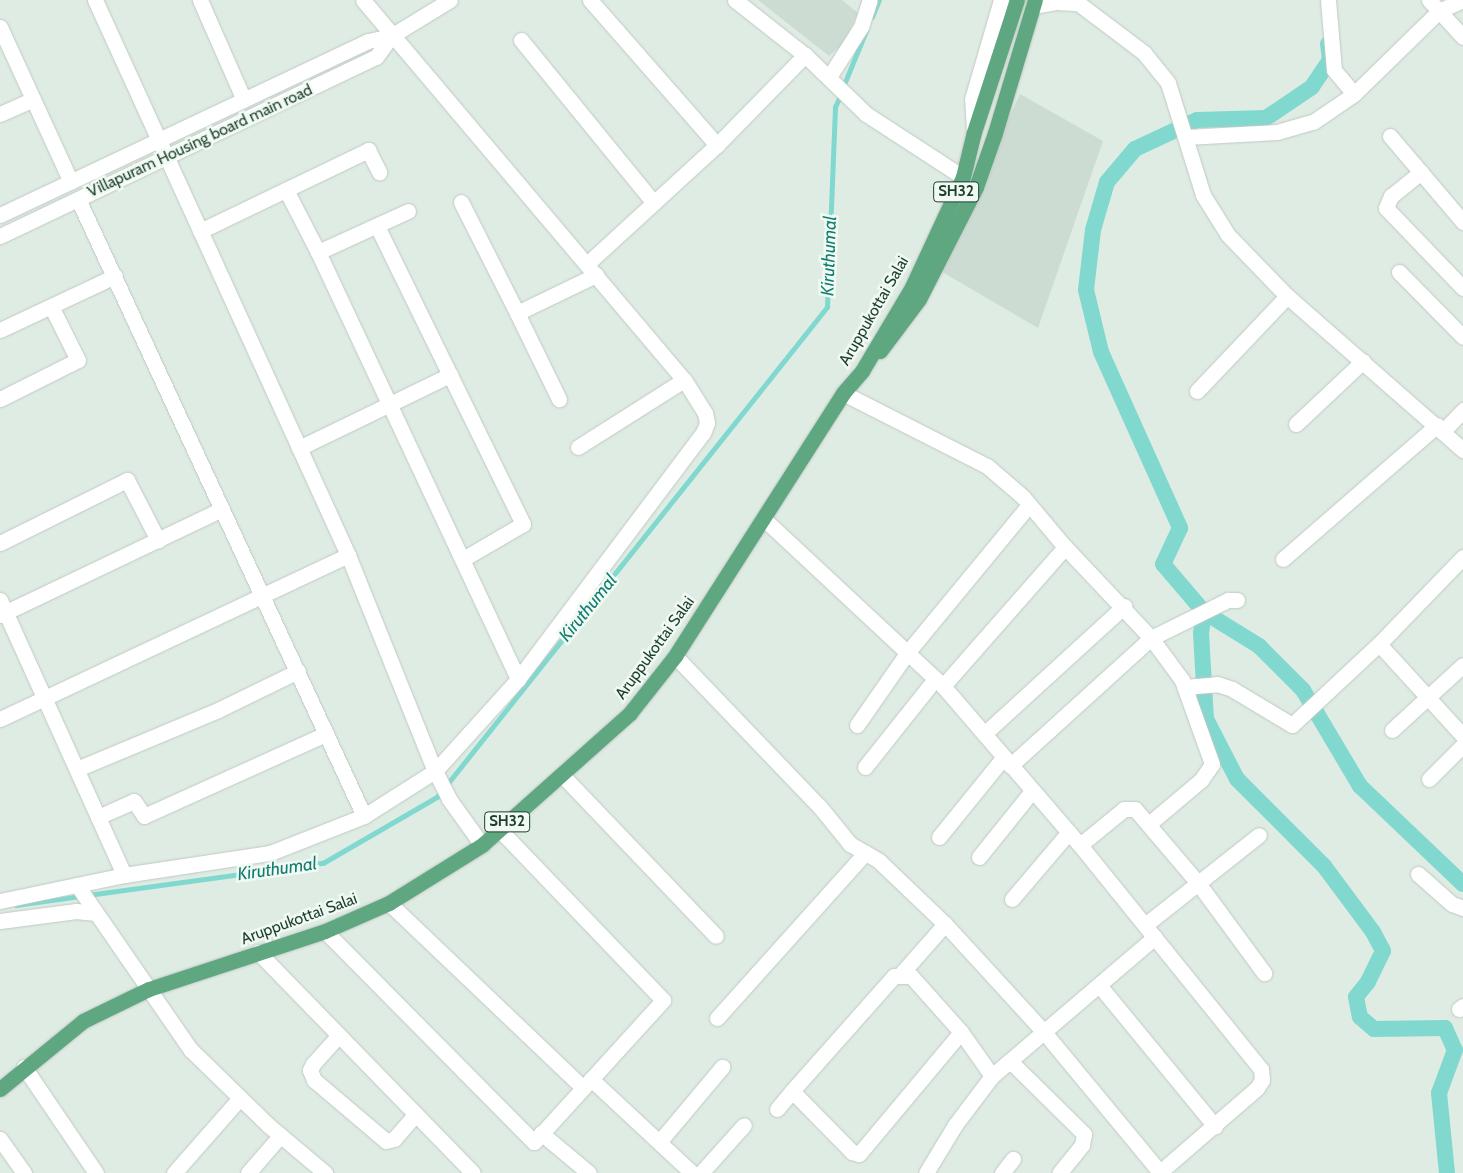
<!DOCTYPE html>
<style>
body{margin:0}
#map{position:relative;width:1463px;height:1173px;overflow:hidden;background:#dfece3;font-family:Cabin,sans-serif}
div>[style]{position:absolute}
.built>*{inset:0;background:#cddcd2}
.stream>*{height:4.5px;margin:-2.25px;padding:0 2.25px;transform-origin:2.25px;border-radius:2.25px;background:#80d8cf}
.canal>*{height:16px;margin:-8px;padding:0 8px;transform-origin:8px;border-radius:8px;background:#80d8cf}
.roads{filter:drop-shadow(0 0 1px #c0c9c4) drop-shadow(0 0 1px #c0c9c4)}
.minor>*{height:15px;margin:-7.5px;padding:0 7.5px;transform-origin:7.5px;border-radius:7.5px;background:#fff}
.major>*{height:15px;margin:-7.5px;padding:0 7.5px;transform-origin:7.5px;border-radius:7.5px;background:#5ea781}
span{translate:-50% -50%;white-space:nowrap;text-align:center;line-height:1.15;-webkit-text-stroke:5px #f0f9f2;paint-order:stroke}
.shield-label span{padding:1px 4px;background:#f0f9f2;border:1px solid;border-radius:4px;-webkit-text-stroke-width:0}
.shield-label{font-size:15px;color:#1e3f2d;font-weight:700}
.street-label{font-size:16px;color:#1e3f2d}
.water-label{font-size:18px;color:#127b72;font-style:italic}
</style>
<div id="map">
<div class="built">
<div style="clip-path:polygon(758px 0,842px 0,858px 13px,843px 44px,829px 56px)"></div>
<div style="clip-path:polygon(1020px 94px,1103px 141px,1038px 328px,937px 269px)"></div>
</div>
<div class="stream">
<div style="left:872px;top:17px;width:18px;rotate:-68deg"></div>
<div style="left:843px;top:87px;width:61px;rotate:-67.7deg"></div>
<div style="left:88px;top:895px;width:237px;rotate:-7.8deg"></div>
<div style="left:323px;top:863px;width:132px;rotate:-30.1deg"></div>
<div style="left:437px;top:797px;width:626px;rotate:-51.48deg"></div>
<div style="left:827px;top:307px;width:200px;rotate:-87.7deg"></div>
<div style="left:835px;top:107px;width:14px;rotate:-65deg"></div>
<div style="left:16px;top:905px;width:66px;rotate:-7.9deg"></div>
</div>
<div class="canal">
<div style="left:1328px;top:44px;width:16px;rotate:83deg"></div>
<div style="left:1330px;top:60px;width:32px;rotate:124deg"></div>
<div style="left:1312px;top:87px;width:55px;rotate:146deg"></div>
<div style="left:1266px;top:118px;width:69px;rotate:178.3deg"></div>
<div style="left:1197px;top:120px;width:68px;rotate:154.9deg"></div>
<div style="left:1135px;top:149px;width:43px;rotate:130.3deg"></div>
<div style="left:1107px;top:182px;width:50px;rotate:106.3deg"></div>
<div style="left:1093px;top:230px;width:60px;rotate:96.7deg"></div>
<div style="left:1086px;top:290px;width:64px;rotate:76.4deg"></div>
<div style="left:1101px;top:352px;width:193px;rotate:65.8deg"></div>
<div style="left:1180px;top:528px;width:40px;rotate:115deg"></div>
<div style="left:1163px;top:564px;width:63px;rotate:49.5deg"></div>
<div style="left:1204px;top:612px;width:21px;rotate:98deg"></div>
<div style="left:1201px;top:633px;width:86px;rotate:86.7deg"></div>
<div style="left:1206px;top:719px;width:68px;rotate:62.7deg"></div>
<div style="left:1237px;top:779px;width:123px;rotate:45deg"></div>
<div style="left:1324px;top:866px;width:82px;rotate:53.4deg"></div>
<div style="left:1373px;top:932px;width:21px;rotate:62deg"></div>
<div style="left:1383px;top:951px;width:34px;rotate:116deg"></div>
<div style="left:1368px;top:982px;width:19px;rotate:129deg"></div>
<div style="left:1356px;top:997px;width:20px;rotate:79deg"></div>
<div style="left:1360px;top:1017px;width:18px;rotate:41deg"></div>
<div style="left:1374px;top:1029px;width:71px;rotate:-0.8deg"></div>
<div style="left:1445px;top:1028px;width:24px;rotate:66deg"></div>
<div style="left:1455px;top:1050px;width:46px;rotate:110.4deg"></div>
<div style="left:1439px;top:1093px;width:80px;rotate:84.3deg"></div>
<div style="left:1204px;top:612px;width:65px;rotate:31.7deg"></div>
<div style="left:1259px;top:646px;width:62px;rotate:45deg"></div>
<div style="left:1303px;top:690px;width:112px;rotate:59.3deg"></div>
<div style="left:1360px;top:786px;width:142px;rotate:43.6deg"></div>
</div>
<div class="roads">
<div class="minor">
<div style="left:95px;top:0;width:610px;rotate:65.49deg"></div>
<div style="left:348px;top:555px;width:233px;rotate:68.1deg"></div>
<div style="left:435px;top:771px;width:31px;rotate:63deg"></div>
<div style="left:449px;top:799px;width:57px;rotate:54.3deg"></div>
<div style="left:200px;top:0;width:109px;rotate:66.3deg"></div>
<div style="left:590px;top:0;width:193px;rotate:48.8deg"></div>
<div style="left:735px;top:0;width:89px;rotate:38.2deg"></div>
<div style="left:805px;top:55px;width:85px;rotate:44deg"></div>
<div style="left:866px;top:114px;width:116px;rotate:33deg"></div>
<div style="left:1328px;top:0;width:70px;rotate:85.1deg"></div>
<div style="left:1334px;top:70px;width:31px;rotate:50deg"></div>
<div style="left:1429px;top:0;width:50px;rotate:47.4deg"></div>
<div style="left:1033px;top:6px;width:23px;rotate:-10deg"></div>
<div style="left:1056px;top:2px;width:22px;rotate:3deg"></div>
<div style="left:1078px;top:3px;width:83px;rotate:37.1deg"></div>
<div style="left:1144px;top:53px;width:38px;rotate:51deg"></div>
<div style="left:1168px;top:83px;width:117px;rotate:72.6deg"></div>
<div style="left:1203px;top:195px;width:47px;rotate:58deg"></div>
<div style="left:1228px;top:235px;width:85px;rotate:46deg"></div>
<div style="left:1287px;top:296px;width:234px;rotate:41.2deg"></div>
<div style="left:0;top:27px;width:170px;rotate:65.4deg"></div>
<div style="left:521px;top:40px;width:210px;rotate:50.8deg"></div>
<div style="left:829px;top:77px;width:59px;rotate:-57.4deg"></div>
<div style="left:861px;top:27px;width:28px;rotate:-72deg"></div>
<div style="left:0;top:114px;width:36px;rotate:-24deg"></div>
<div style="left:974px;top:132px;width:33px;rotate:-93deg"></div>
<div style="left:972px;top:99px;width:103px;rotate:-73.7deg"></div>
<div style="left:1390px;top:136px;width:113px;rotate:49.7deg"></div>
<div style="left:1186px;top:137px;width:91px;rotate:-3.1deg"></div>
<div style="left:1277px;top:132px;width:37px;rotate:-16deg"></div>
<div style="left:1313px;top:122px;width:50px;rotate:-34.3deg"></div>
<div style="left:1354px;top:94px;width:119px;rotate:-44.3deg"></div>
<div style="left:1439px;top:11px;width:26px;rotate:-25deg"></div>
<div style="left:1421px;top:172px;width:38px;rotate:141deg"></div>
<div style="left:1391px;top:196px;width:13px;rotate:113deg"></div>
<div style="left:1386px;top:208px;width:111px;rotate:46.1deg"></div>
<div style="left:286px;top:190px;width:70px;rotate:62.7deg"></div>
<div style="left:78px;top:199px;width:680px;rotate:65.13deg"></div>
<div style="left:461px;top:202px;width:124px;rotate:63.2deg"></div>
<div style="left:517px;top:313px;width:88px;rotate:-25.7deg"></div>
<div style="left:408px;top:211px;width:99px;rotate:155.5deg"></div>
<div style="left:318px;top:252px;width:472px;rotate:64.9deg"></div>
<div style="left:0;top:215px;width:407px;rotate:-25.3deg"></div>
<div style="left:368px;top:41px;width:24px;rotate:-12deg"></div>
<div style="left:391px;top:36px;width:69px;rotate:-31.4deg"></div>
<div style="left:377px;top:226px;width:332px;rotate:63.9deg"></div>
<div style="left:523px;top:524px;width:69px;rotate:149.7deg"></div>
<div style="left:200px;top:231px;width:187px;rotate:-25.7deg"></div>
<div style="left:368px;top:150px;width:25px;rotate:63deg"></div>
<div style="left:0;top:236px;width:416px;rotate:-25.5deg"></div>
<div style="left:376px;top:57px;width:26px;rotate:-54deg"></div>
<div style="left:587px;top:264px;width:176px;rotate:-42.5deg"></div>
<div style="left:717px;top:145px;width:126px;rotate:-45.6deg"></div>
<div style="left:1399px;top:272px;width:91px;rotate:45.4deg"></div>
<div style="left:517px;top:313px;width:96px;rotate:64deg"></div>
<div style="left:0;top:330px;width:127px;rotate:-25.2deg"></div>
<div style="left:1197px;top:391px;width:131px;rotate:-46.5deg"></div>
<div style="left:843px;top:393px;width:161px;rotate:26.9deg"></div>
<div style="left:987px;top:466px;width:48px;rotate:40.7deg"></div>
<div style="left:1023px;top:497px;width:65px;rotate:50deg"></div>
<div style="left:1065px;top:547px;width:125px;rotate:46.6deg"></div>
<div style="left:1151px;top:638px;width:190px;rotate:137.8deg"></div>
<div style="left:0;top:399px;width:87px;rotate:-26.6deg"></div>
<div style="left:78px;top:360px;width:60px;rotate:-116.6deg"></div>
<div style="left:1296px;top:424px;width:92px;rotate:-43.2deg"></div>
<div style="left:1444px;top:430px;width:28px;rotate:-46deg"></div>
<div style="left:578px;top:447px;width:125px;rotate:-32.3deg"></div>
<div style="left:299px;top:448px;width:168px;rotate:-25.8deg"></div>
<div style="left:765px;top:520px;width:243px;rotate:43deg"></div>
<div style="left:943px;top:686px;width:210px;rotate:49.3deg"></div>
<div style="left:1080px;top:845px;width:288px;rotate:51.1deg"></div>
<div style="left:1261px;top:1069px;width:11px;rotate:85deg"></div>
<div style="left:1262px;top:1080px;width:9px;rotate:122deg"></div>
<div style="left:1257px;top:1088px;width:130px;rotate:139.1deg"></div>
<div style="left:0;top:543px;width:142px;rotate:-26.4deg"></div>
<div style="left:127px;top:480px;width:68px;rotate:62.7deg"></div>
<div style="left:1463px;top:557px;width:121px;rotate:134deg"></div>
<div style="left:1379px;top:644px;width:125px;rotate:47.6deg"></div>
<div style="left:1283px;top:559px;width:204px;rotate:-41deg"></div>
<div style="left:0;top:600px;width:302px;rotate:65.7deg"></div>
<div style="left:0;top:615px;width:246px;rotate:-25.5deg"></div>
<div style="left:675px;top:656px;width:209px;rotate:46.2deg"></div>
<div style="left:820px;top:807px;width:48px;rotate:51deg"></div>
<div style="left:850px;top:844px;width:34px;rotate:30deg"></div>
<div style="left:879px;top:861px;width:91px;rotate:43.7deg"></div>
<div style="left:945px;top:924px;width:147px;rotate:47.5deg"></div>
<div style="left:1044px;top:1032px;width:182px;rotate:50.4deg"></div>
<div style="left:943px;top:686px;width:185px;rotate:-48.7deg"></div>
<div style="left:1185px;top:687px;width:32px;rotate:-5deg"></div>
<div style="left:1217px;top:684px;width:16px;rotate:18deg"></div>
<div style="left:1232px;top:689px;width:70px;rotate:31deg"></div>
<div style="left:1292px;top:725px;width:119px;rotate:-43deg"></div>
<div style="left:0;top:719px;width:385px;rotate:-25.2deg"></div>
<div style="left:857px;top:725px;width:88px;rotate:-55.2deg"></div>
<div style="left:907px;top:653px;width:192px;rotate:-50.5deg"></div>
<div style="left:1392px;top:730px;width:96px;rotate:-42.5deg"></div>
<div style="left:984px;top:734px;width:190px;rotate:-42.4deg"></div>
<div style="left:865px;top:767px;width:112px;rotate:-51.5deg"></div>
<div style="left:77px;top:769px;width:153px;rotate:-22.7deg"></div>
<div style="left:218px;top:710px;width:89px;rotate:-26deg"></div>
<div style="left:563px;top:776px;width:221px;rotate:46.3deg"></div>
<div style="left:1429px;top:779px;width:48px;rotate:-45deg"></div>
<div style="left:98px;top:817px;width:39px;rotate:-24deg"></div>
<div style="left:134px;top:801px;width:18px;rotate:56deg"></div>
<div style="left:144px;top:816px;width:200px;rotate:-24.3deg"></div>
<div style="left:1150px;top:823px;width:67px;rotate:-40.1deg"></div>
<div style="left:1201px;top:780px;width:19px;rotate:-55deg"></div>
<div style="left:1212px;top:764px;width:89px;rotate:-109.7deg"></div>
<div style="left:1182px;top:680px;width:52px;rotate:-126.4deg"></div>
<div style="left:1151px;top:638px;width:86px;rotate:-26.3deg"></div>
<div style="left:1228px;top:600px;width:9px"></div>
<div style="left:939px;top:837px;width:102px;rotate:-51deg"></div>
<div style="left:1080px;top:845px;width:57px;rotate:-39.3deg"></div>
<div style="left:1124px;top:809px;width:11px"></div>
<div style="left:1135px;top:809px;width:97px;rotate:49.6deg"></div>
<div style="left:1198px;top:883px;width:112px;rotate:53.7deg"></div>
<div style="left:979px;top:857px;width:85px;rotate:-51.2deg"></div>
<div style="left:1418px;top:874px;width:45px;rotate:41.4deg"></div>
<div style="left:1452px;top:904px;width:12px;rotate:20deg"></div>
<div style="left:77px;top:885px;width:201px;rotate:55.4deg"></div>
<div style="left:191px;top:1050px;width:107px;rotate:44.2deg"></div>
<div style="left:268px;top:1125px;width:75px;rotate:40.1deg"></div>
<div style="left:1012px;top:899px;width:88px;rotate:-49.6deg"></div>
<div style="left:0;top:901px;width:127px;rotate:-11.8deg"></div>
<div style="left:124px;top:875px;width:148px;rotate:-8.6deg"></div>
<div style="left:270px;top:853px;width:101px;rotate:-21.5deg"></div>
<div style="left:364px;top:816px;width:84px;rotate:-32.4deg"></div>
<div style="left:435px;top:771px;width:124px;rotate:-47.9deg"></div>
<div style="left:518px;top:679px;width:308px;rotate:-53.1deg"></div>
<div style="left:703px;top:433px;width:11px;rotate:-68deg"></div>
<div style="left:707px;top:423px;width:10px;rotate:-101deg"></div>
<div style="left:705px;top:413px;width:39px;rotate:-122deg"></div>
<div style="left:684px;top:380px;width:497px;rotate:-130.2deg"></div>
<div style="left:389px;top:903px;width:268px;rotate:43.6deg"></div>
<div style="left:0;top:921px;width:77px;rotate:-7.5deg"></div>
<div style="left:76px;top:911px;width:19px;rotate:6deg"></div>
<div style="left:1145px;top:925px;width:145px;rotate:-38.3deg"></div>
<div style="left:325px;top:931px;width:297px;rotate:45.3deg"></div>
<div style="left:534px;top:1142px;width:192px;rotate:-47.7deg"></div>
<div style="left:663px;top:1000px;width:237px;rotate:-133.8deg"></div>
<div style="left:258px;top:952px;width:308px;rotate:45.8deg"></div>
<div style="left:900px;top:975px;width:68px;rotate:-48.6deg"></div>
<div style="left:1099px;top:985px;width:183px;rotate:50.6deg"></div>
<div style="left:1459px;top:1009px;width:5px;rotate:-37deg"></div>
<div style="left:717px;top:1018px;width:222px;rotate:-48.1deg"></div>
<div style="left:961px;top:1032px;width:75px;rotate:-131.8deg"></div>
<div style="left:911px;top:976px;width:17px;rotate:180deg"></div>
<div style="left:894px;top:976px;width:154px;rotate:131.6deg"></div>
<div style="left:792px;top:1091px;width:86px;rotate:45.5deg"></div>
<div style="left:852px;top:1152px;width:7px;rotate:16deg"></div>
<div style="left:859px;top:1154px;width:159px;rotate:-50.1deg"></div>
<div style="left:961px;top:1032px;width:54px;rotate:54.8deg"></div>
<div style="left:992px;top:1076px;width:214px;rotate:-40.5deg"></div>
<div style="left:339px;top:1035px;width:39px;rotate:132deg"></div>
<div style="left:313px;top:1064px;width:7px;rotate:117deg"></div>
<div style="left:310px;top:1070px;width:11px;rotate:68deg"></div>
<div style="left:314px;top:1080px;width:94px;rotate:40.3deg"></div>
<div style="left:386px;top:1141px;width:8px;rotate:-14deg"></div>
<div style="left:394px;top:1139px;width:33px;rotate:-49deg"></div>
<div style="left:1010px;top:1061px;width:104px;rotate:44.6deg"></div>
<div style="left:1084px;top:1134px;width:11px;rotate:100deg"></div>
<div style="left:1082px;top:1145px;width:36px;rotate:129deg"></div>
<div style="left:24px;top:1067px;width:128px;rotate:55.8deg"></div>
<div style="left:591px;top:1079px;width:138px;rotate:42.9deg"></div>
<div style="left:777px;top:1109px;width:23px;rotate:-50deg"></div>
<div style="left:541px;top:1133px;width:62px;rotate:39.8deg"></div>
<div style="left:0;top:1139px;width:42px;rotate:54.8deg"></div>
<div style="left:660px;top:1141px;width:97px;rotate:-50deg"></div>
<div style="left:174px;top:1173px;width:100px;rotate:-48.7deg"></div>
<div style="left:248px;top:1173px;width:49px;rotate:-49.1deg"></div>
<div style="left:701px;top:1173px;width:64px;rotate:-48.1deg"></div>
<div style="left:926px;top:1173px;width:56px;rotate:-58.9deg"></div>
<div style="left:955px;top:1125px;width:61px;rotate:-52.9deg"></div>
<div style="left:1002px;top:1173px;width:18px;rotate:-52deg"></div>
</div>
<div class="major">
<div style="left:880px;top:351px;width:65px;rotate:-53.1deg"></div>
<div style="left:919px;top:299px;width:126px;rotate:-63deg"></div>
<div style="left:976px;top:187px;width:57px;rotate:-70.6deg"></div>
<div style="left:995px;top:133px;width:139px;rotate:-73.3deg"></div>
<div style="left:0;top:1089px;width:107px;rotate:-39.3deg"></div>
<div style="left:83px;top:1021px;width:73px;rotate:-25.9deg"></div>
<div style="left:149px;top:989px;width:185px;rotate:-18.2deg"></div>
<div style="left:325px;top:931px;width:70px;rotate:-23.6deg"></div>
<div style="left:389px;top:903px;width:110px;rotate:-31.9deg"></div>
<div style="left:482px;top:845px;width:198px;rotate:-41.7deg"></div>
<div style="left:630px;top:713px;width:73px;rotate:-51.7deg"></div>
<div style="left:675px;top:656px;width:312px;rotate:-57.4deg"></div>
<div style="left:843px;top:393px;width:29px;rotate:-49deg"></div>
<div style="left:862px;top:371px;width:98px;rotate:-59.2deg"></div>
<div style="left:912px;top:287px;width:121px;rotate:-65.1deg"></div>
<div style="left:963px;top:177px;width:46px;rotate:-76.3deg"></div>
<div style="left:974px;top:132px;width:139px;rotate:-72deg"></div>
</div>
</div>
<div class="shield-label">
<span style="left:956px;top:192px">SH32</span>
<span style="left:507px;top:822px">SH32</span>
</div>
<div class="street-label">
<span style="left:200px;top:141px;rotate:-25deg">Villapuram Housing board main road</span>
<span style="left:874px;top:311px;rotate:-60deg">Aruppukottai Salai</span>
<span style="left:655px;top:648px;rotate:-54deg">Aruppukottai Salai</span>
<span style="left:299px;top:919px;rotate:-20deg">Aruppukottai Salai</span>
</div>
<div class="water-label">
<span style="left:829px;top:256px;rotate:-88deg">Kiruthumal</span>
<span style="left:588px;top:608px;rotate:-51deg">Kiruthumal</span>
<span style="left:277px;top:869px;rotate:-8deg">Kiruthumal</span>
</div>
</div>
